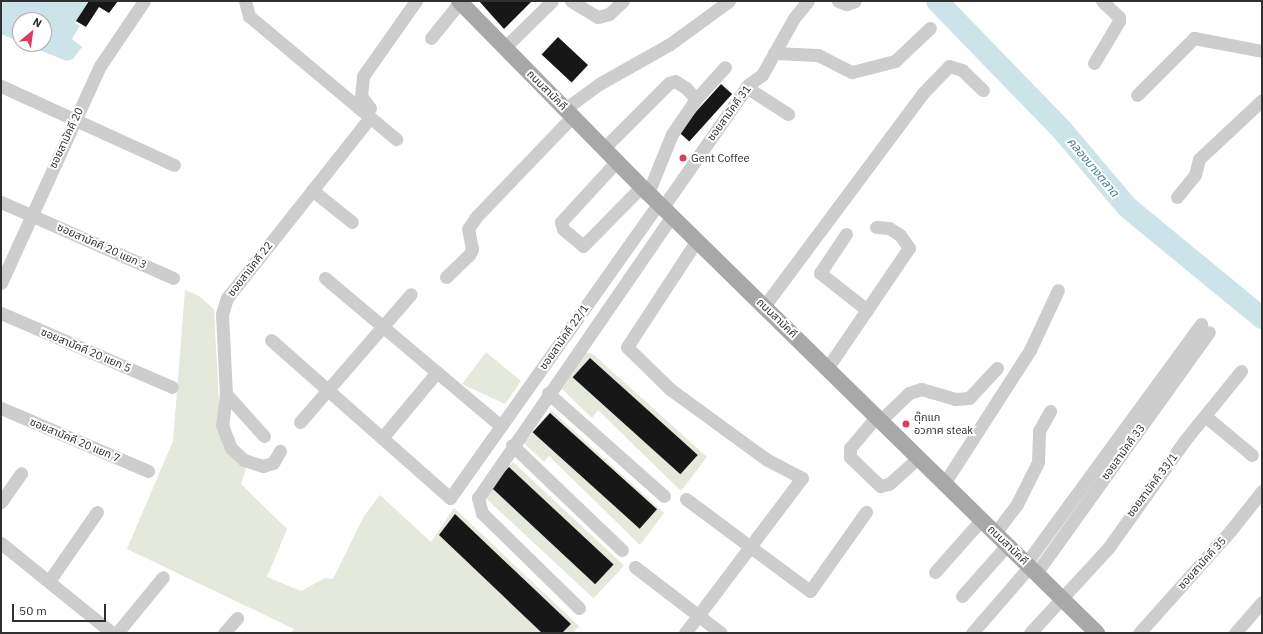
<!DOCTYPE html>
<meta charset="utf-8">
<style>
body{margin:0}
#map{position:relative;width:1263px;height:634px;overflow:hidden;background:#fff;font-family:"IBM Plex Sans","Noto Sans Thai",sans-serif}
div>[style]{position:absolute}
.green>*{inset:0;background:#e5e9dc;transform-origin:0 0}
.water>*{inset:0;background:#cce3ea}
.river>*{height:22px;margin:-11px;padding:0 11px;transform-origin:11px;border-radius:11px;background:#cce3ea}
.building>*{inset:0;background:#171717;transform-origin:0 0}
.minor>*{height:13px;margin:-6.5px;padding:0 6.5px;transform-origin:6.5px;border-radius:6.5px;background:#cdcdcd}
.major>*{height:16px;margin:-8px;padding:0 8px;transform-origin:8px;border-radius:8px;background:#a8a8a8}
.dots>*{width:11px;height:11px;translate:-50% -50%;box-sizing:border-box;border:2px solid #fff;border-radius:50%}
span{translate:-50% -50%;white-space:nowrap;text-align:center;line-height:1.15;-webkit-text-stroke:4px #fff;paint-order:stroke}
.street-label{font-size:11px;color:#303030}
.poi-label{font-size:11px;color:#303030}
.left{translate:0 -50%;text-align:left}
.water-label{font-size:12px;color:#427a8e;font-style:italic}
.frame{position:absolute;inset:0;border:2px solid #303030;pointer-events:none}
.north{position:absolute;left:12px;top:12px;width:40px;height:40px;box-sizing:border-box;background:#fff;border:1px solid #acacac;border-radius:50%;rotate:29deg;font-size:11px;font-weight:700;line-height:16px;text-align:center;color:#303030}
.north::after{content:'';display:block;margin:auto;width:14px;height:18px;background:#db3d5e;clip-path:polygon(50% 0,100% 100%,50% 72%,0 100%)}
.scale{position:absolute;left:12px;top:604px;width:94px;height:18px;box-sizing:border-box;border:2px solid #303030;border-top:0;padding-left:5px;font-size:12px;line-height:14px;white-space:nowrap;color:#303030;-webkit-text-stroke:3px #fff;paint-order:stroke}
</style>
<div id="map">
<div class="green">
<div style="clip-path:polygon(185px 290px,199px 296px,214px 309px,221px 439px,246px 469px,241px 484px,287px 529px,267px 577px,301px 591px,325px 578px,333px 579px,364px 516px,380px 495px,431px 542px,454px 508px,579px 626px,573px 633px,291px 633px,294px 629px,127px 549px,173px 441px)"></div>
<div style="clip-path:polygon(486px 352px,521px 381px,505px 404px,462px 384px)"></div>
<div style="clip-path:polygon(586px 352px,594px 355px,707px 457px,681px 491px,598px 410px,592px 418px,562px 389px)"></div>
<div style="clip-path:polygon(551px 410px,664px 513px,640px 545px,549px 456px,544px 462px,524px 443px)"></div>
<div style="left:513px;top:462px;width:152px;height:45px;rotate:43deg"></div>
</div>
<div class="water">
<div style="clip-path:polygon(1px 1px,90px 1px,75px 23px,80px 26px,72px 39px,82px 47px,73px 59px,67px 61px,24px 44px,44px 44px,44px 20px,20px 20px,20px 42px,1px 34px)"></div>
</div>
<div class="river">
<div style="left:937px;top:1px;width:180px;rotate:45.9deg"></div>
<div style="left:1062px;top:130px;width:101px;rotate:49.8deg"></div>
<div style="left:1127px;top:207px;width:175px;rotate:39.4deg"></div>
</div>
<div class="building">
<div style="clip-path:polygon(89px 1px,118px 1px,109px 13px,99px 7px,86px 27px,76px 21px)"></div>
<div style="clip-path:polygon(479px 1px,532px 1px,504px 29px)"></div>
<div style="left:558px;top:37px;width:41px;height:24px;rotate:43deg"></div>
<div style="left:721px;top:84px;width:15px;height:64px;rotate:42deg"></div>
<div style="left:590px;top:358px;width:145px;height:26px;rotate:42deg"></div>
<div style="left:550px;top:413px;width:144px;height:26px;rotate:42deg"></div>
<div style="left:509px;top:467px;width:143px;height:27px;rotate:43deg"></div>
<div style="clip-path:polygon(455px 514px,571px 624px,562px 633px,542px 633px,439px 535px)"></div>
</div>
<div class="minor">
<div style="left:245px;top:1px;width:16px;rotate:75deg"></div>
<div style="left:249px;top:16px;width:192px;rotate:39.9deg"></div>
<div style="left:571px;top:1px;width:31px;rotate:31deg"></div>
<div style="left:598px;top:17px;width:11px;rotate:-15deg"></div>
<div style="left:609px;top:14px;width:19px;rotate:-43deg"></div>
<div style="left:838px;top:1px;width:9px;rotate:21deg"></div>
<div style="left:846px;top:4px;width:9px;rotate:-18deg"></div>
<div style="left:431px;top:38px;width:46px;rotate:-51.1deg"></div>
<div style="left:504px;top:48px;width:67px;rotate:-44.4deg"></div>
<div style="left:774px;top:53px;width:44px;rotate:2.6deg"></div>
<div style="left:818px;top:55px;width:38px;rotate:27deg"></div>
<div style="left:852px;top:72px;width:44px;rotate:-14.3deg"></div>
<div style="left:895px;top:61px;width:48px;rotate:-43.3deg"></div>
<div style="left:1094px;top:63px;width:49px;rotate:-59.2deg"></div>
<div style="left:1119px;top:21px;width:4px;rotate:-90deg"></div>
<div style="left:1119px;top:17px;width:23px;rotate:-137deg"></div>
<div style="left:1px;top:86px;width:190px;rotate:24.5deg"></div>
<div style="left:746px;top:87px;width:50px;rotate:32.7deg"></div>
<div style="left:1137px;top:95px;width:81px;rotate:-45deg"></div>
<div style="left:1194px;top:38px;width:69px;rotate:10.8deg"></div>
<div style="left:696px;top:99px;width:43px;rotate:-47.8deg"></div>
<div style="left:370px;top:108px;width:15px;rotate:-127deg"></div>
<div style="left:361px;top:96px;width:20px;rotate:-84deg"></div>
<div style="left:363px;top:76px;width:92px;rotate:-54.8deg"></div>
<div style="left:565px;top:109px;width:42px;rotate:-36.3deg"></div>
<div style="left:599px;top:84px;width:81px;rotate:-29.4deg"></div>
<div style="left:670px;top:44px;width:73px;rotate:-36.1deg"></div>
<div style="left:604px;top:148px;width:92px;rotate:-45deg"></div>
<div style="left:669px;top:83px;width:6px;rotate:-18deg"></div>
<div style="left:675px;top:81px;width:13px;rotate:32deg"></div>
<div style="left:686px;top:88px;width:15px;rotate:48deg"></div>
<div style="left:696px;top:99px;width:42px;rotate:124.4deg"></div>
<div style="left:672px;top:134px;width:64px;rotate:112.1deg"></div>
<div style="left:617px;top:161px;width:83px;rotate:132.6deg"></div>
<div style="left:561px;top:222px;width:7px;rotate:74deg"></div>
<div style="left:563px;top:229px;width:26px;rotate:40deg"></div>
<div style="left:583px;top:246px;width:84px;rotate:-45.5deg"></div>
<div style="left:312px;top:190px;width:51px;rotate:38.7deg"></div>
<div style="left:1177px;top:197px;width:28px;rotate:-51deg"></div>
<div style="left:1195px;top:175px;width:16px;rotate:-76deg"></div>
<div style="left:1199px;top:159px;width:86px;rotate:-43.1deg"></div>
<div style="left:1px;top:202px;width:188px;rotate:23.8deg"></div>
<div style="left:663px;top:207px;width:149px;rotate:-55.1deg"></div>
<div style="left:748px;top:85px;width:17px;rotate:-36deg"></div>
<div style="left:762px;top:75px;width:65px;rotate:-60.7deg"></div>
<div style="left:794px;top:18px;width:22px;rotate:-51deg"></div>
<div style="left:846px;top:234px;width:47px;rotate:123.7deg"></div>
<div style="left:820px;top:273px;width:60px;rotate:38.2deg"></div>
<div style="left:446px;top:277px;width:32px;rotate:-44deg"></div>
<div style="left:469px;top:255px;width:7px;rotate:-63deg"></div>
<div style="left:472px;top:249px;width:20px;rotate:-101deg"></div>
<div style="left:468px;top:229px;width:14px;rotate:-56deg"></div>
<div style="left:476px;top:217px;width:140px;rotate:-46.2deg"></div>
<div style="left:325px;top:278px;width:230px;rotate:40.1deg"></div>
<div style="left:1px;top:283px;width:239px;rotate:-65.5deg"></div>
<div style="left:100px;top:66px;width:78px;rotate:-55.9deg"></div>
<div style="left:765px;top:305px;width:263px;rotate:-53.3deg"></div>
<div style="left:922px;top:94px;width:39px;rotate:-46deg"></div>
<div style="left:949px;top:66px;width:14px;rotate:17deg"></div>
<div style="left:962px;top:70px;width:29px;rotate:44deg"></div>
<div style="left:1px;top:313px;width:186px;rotate:23.4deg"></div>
<div style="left:271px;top:340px;width:239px;rotate:41.4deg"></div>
<div style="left:450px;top:498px;width:362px;rotate:-54.7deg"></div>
<div style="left:828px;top:367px;width:144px;rotate:-55.8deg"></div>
<div style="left:909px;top:248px;width:16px;rotate:-125deg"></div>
<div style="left:900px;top:235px;width:13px;rotate:-148deg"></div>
<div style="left:889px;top:228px;width:13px;rotate:-176deg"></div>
<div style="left:548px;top:393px;width:155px;rotate:41.6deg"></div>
<div style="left:226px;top:394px;width:31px;rotate:97deg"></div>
<div style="left:222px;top:425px;width:25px;rotate:69deg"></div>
<div style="left:231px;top:448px;width:18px;rotate:43deg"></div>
<div style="left:244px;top:460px;width:20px;rotate:18deg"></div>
<div style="left:263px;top:466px;width:10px;rotate:-17deg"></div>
<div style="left:273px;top:463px;width:14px;rotate:-60deg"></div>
<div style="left:1px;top:408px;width:160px;rotate:23.2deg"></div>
<div style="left:877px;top:416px;width:42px;rotate:130.2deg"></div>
<div style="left:850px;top:448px;width:9px;rotate:90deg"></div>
<div style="left:850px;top:457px;width:42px;rotate:44deg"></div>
<div style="left:880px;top:486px;width:9px;rotate:-13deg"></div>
<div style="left:889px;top:484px;width:40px;rotate:-42deg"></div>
<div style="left:1205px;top:416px;width:61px;rotate:39.7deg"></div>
<div style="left:881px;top:420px;width:39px;rotate:-44deg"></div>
<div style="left:909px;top:393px;width:13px;rotate:-18deg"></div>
<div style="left:921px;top:389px;width:35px;rotate:16deg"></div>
<div style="left:955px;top:399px;width:14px;rotate:-4deg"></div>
<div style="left:969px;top:398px;width:41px;rotate:-47deg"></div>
<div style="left:300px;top:422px;width:169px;rotate:-49.1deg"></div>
<div style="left:264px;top:436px;width:57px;rotate:-132.1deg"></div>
<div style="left:226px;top:394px;width:80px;rotate:-92.9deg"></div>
<div style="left:222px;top:314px;width:17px;rotate:-73deg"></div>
<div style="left:227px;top:298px;width:228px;rotate:-51.6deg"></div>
<div style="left:382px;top:438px;width:86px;rotate:-50.2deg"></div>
<div style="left:512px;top:445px;width:152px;rotate:43.7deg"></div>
<div style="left:945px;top:482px;width:157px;rotate:-57.2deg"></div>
<div style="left:1030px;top:350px;width:66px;rotate:-65deg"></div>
<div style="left:686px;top:499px;width:154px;rotate:36.6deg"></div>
<div style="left:810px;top:591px;width:97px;rotate:-54.7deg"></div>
<div style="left:1px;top:502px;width:35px;rotate:-55deg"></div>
<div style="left:996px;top:532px;width:35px;rotate:-53deg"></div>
<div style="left:1017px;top:504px;width:47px;rotate:-63.4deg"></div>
<div style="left:1038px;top:462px;width:31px;rotate:-88deg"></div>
<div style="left:1039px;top:431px;width:23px;rotate:-61deg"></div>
<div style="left:1px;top:543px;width:143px;rotate:39deg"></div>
<div style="left:1027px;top:562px;width:295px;rotate:-53.8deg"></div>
<div style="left:635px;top:567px;width:108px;rotate:37.5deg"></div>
<div style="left:935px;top:572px;width:71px;rotate:-48.4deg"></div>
<div style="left:1037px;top:572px;width:295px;rotate:-54.4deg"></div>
<div style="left:49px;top:581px;width:84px;rotate:-55.2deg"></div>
<div style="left:962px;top:596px;width:69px;rotate:-48.5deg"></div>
<div style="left:579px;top:608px;width:136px;rotate:-135.6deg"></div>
<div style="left:482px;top:513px;width:16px;rotate:-105deg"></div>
<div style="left:478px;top:498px;width:342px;rotate:-55.5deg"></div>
<div style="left:117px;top:633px;width:72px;rotate:-50.6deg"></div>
<div style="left:224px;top:633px;width:20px;rotate:-49deg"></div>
<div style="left:685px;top:633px;width:194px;rotate:-53deg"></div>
<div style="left:802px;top:478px;width:41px;rotate:-152.2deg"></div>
<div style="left:766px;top:459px;width:119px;rotate:-143.9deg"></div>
<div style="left:670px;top:389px;width:60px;rotate:-135.7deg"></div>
<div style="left:627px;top:347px;width:128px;rotate:-56.8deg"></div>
<div style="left:972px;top:633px;width:89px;rotate:-49.1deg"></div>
<div style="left:1030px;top:633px;width:117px;rotate:-47.4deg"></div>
<div style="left:1109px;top:547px;width:131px;rotate:-54.6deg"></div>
<div style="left:1185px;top:440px;width:89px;rotate:-50.9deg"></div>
<div style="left:1139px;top:633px;width:138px;rotate:-48.2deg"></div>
<div style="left:1231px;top:530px;width:50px;rotate:-51.5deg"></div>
<div style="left:1235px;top:633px;width:41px;rotate:-48.9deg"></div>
</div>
<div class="major">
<div style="left:459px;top:1px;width:269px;rotate:45.5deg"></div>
<div style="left:648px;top:193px;width:629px;rotate:44.42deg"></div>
</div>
<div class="dots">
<div style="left:683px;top:158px;background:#db3d5e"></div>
<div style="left:906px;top:424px;background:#db3d5e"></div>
</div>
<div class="street-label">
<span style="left:547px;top:90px;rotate:45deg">ถนนสามัคคี</span>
<span style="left:729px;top:113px;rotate:-54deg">ซอยสามัคคี 31</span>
<span style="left:66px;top:138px;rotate:-65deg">ซอยสามัคคี 20</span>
<span style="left:102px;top:246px;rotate:24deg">ซอยสามัคคี 20 แยก 3</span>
<span style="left:250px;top:269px;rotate:-52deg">ซอยสามัคคี 22</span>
<span style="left:777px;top:318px;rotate:44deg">ถนนสามัคคี</span>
<span style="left:564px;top:337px;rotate:-55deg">ซอยสามัคคี 22/1</span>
<span style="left:86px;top:350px;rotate:23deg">ซอยสามัคคี 20 แยก 5</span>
<span style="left:75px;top:440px;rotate:23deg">ซอยสามัคคี 20 แยก 7</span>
<span style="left:1123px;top:452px;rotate:-54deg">ซอยสามัคคี 33</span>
<span style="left:1152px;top:485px;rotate:-53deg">ซอยสามัคคี 33/1</span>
<span style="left:1008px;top:545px;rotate:44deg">ถนนสามัคคี</span>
<span style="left:1202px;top:563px;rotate:-48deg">ซอยสามัคคี 35</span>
</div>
<div class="poi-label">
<span class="left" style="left:691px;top:158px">Gent Coffee</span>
<span class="left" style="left:914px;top:424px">ตุ๊กแก<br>อวกาศ steak</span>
</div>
<div class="water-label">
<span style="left:1093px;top:167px;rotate:50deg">คลองบางตลาด</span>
</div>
<div class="frame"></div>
<div class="north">N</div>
<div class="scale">50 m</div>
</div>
